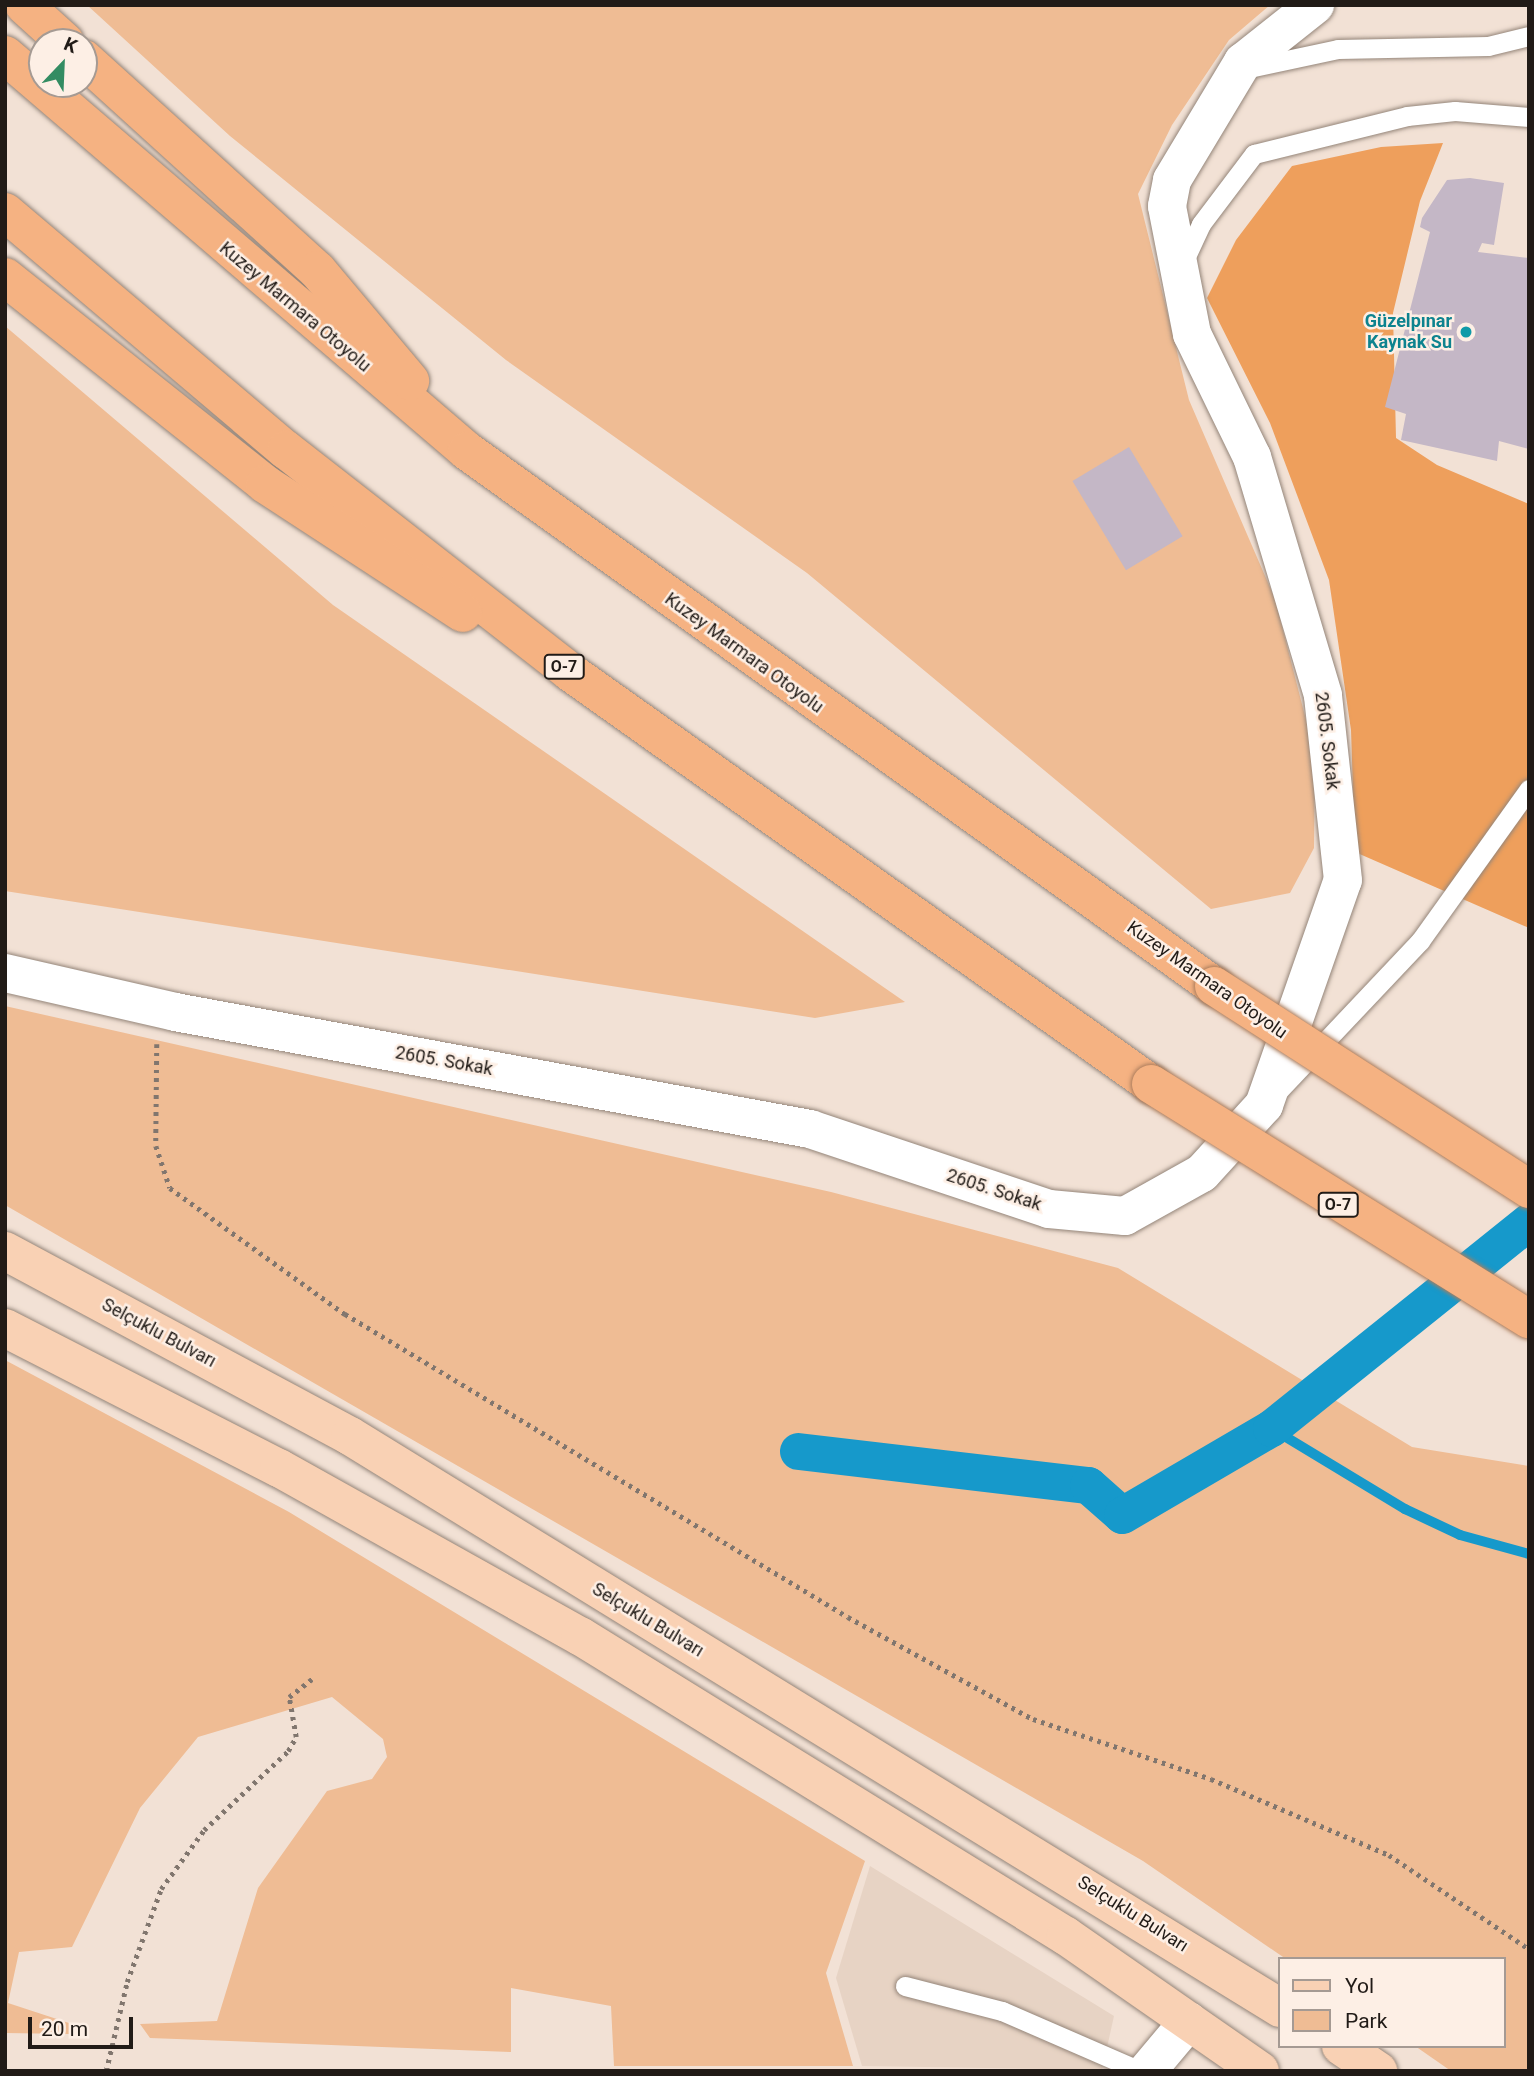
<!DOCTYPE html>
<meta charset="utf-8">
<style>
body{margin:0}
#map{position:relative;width:1534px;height:2076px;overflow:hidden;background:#f2e1d5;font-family:Roboto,sans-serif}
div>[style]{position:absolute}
.industrial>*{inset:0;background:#e7d3c4}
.green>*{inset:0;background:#efbc94}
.forest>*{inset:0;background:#ee9f5c}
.stream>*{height:10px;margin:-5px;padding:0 5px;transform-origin:5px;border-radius:5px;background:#1699cb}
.canal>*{height:37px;margin:-18.5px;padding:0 18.5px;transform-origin:18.5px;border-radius:18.5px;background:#1699cb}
.building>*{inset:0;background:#c4b7c6;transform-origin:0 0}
.path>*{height:4.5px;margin-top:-2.25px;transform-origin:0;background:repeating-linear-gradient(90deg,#81766e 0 3.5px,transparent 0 8.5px)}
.roads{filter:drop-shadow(0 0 2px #948579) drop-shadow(0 0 2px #948579)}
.service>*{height:19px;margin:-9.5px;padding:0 9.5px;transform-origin:9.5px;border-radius:9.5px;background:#fff}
.minor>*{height:38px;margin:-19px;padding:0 19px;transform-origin:19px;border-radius:19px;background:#fff}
.primary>*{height:38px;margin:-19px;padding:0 19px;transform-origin:19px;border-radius:19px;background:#f9d1b4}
.motorway>*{height:38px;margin:-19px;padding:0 19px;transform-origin:19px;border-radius:19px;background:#f5b282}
.bridges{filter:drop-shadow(0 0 2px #ab7d5d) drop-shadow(0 0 2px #ab7d5d)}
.motorway-bridge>*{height:38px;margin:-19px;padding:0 19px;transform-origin:19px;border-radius:19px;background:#f5b282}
.dots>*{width:19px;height:19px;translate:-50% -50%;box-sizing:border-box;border:4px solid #fdefe5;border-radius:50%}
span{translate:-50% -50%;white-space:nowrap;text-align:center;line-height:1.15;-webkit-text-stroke:5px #fdefe5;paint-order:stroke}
.shield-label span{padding:2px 5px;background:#fdefe5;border:2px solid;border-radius:5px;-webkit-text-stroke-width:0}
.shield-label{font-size:16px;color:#211b17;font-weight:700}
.street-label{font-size:18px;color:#211b17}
.culture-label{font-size:18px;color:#0d838f;font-weight:700}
.right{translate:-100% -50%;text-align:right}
.frame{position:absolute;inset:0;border:7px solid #211b17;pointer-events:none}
.legend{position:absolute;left:1278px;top:1957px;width:228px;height:91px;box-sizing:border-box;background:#fdefe5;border:2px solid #a59a93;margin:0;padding:9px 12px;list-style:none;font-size:21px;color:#211b17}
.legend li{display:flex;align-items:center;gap:14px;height:35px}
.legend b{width:35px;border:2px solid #a59a93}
.north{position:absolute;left:28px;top:28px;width:70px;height:70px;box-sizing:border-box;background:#fdefe5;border:2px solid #a59a93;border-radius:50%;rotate:23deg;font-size:19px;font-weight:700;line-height:28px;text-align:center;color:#211b17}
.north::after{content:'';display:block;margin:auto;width:24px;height:32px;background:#338c62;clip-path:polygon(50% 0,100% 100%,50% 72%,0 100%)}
.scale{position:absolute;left:28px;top:2017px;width:105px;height:32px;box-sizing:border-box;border:4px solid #211b17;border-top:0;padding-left:9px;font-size:21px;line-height:24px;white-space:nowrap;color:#211b17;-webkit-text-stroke:5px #fdefe5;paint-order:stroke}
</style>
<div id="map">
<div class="industrial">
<div style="clip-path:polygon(870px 1866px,1114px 2016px,1102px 2070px,862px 2066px,836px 1978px)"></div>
</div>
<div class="green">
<div style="clip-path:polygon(87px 5px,1270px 5px,1229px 40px,1172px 125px,1138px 194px,1189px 400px,1275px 599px,1315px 755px,1314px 848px,1290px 893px,1211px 909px,807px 573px,506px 360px,230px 136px)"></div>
<div style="clip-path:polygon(5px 326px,333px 605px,905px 1002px,815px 1018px,5px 891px)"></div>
<div style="clip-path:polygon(5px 1006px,831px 1192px,1118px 1268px,1412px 1447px,1529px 1466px,1529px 2071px,1451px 2071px,1415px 2046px,1504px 2046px,1504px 1959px,1286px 1959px,1143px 1861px,5px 1205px)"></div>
<div style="clip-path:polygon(5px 1360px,289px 1512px,865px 1861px,826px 1973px,853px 2066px,614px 2066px,611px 2006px,511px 1988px,511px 2052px,150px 2038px,140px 2024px,217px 2021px,258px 1888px,327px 1791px,372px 1779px,387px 1757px,383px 1739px,332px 1697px,198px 1737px,140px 1808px,72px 1947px,19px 1952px,8px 2003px,72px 2024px,70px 2034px,5px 2033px)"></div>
</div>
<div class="forest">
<div style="clip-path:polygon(1443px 143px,1420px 201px,1393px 313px,1396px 438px,1437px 465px,1529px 504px,1529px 928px,1355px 852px,1351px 730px,1329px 580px,1270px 423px,1207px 298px,1236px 240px,1292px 166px,1381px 147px)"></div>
</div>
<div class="stream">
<div style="left:1271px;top:1428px;width:157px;rotate:31.2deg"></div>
<div style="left:1405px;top:1509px;width:61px;rotate:25.3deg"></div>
<div style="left:1460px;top:1535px;width:72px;rotate:15.4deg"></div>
</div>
<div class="canal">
<div style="left:798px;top:1451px;width:292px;rotate:6.7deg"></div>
<div style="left:1088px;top:1485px;width:45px;rotate:41.4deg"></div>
<div style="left:1122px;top:1515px;width:173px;rotate:-30.3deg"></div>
<div style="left:1271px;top:1428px;width:331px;rotate:-38.7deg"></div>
</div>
<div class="building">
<div style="clip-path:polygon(1470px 178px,1504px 183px,1494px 245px,1482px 243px,1478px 252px,1529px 258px,1529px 449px,1499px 441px,1497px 461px,1401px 440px,1406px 414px,1385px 407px,1430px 232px,1420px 227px,1422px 218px,1447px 180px)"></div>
<div style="left:1129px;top:447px;width:104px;height:66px;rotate:59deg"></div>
</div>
<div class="path">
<div style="left:157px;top:1044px;width:102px;rotate:90.6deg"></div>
<div style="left:156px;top:1146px;width:44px;rotate:71.6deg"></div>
<div style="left:170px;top:1188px;width:216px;rotate:35.8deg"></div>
<div style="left:345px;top:1314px;width:587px;rotate:31.06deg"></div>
<div style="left:848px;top:1617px;width:211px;rotate:28.9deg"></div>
<div style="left:1033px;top:1719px;width:188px;rotate:18.6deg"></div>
<div style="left:1211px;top:1779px;width:194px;rotate:23.1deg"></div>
<div style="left:1389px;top:1855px;width:169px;rotate:33.9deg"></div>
<div style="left:106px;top:2071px;width:91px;rotate:-76.7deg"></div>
<div style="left:127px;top:1982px;width:99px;rotate:-69.9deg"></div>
<div style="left:161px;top:1889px;width:73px;rotate:-53.9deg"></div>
<div style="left:204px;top:1830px;width:115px;rotate:-43.2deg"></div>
<div style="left:288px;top:1751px;width:16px;rotate:-60deg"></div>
<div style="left:296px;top:1737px;width:41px;rotate:-99.9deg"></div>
<div style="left:289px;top:1697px;width:29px;rotate:-38deg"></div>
</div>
<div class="roads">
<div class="service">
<div style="left:1249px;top:68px;width:91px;rotate:-12.1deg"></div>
<div style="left:1338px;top:49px;width:150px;rotate:-1.1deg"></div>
<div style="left:1488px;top:46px;width:42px;rotate:-13.7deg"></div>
<div style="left:1182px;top:265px;width:45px;rotate:-65.1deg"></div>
<div style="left:1201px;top:224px;width:88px;rotate:-52.9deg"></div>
<div style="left:1254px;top:154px;width:158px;rotate:-13.9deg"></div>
<div style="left:1407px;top:116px;width:48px;rotate:-5.9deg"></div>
<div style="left:1455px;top:111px;width:74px;rotate:4.6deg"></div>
<div style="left:1280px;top:1089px;width:204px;rotate:-46.6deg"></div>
<div style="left:1420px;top:941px;width:187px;rotate:-54.4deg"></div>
<div style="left:905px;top:1986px;width:100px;rotate:14.5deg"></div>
<div style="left:1002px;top:2011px;width:150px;rotate:23.5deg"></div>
</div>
<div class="minor">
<div style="left:5px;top:973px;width:174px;rotate:12.9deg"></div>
<div style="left:175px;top:1012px;width:646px;rotate:10.44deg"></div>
<div style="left:810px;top:1129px;width:252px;rotate:18.5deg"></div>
<div style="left:1049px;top:1209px;width:76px;rotate:5.3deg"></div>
<div style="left:1125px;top:1216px;width:88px;rotate:-29.2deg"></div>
<div style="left:1202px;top:1173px;width:92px;rotate:-47.6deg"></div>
<div style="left:1264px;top:1105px;width:238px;rotate:-70.7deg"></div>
<div style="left:1343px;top:880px;width:186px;rotate:-96.2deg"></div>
<div style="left:1323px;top:695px;width:248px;rotate:-106.6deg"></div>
<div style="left:1252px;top:457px;width:137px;rotate:-116deg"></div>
<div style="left:1192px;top:334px;width:130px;rotate:-101.1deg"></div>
<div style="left:1167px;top:206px;width:26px;rotate:-79deg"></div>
<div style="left:1172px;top:180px;width:138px;rotate:-59deg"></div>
<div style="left:1243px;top:62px;width:92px;rotate:-38.4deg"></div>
<div style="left:1147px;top:2071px;width:65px;rotate:-50deg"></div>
</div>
<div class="primary">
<div style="left:5px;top:1251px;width:391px;rotate:28.2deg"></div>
<div style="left:350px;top:1436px;width:1092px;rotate:31.59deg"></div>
<div style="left:5px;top:1328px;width:308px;rotate:27.1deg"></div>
<div style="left:279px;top:1468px;width:345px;rotate:29.2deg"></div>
<div style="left:580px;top:1636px;width:571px;rotate:31.69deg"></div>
<div style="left:1066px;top:1936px;width:236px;rotate:34.8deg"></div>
<div style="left:1341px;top:2046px;width:45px;rotate:34deg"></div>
</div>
<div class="motorway">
<div style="left:24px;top:5px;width:55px;rotate:42.1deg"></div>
<div style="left:5px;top:55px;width:608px;rotate:40.6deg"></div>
<div style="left:467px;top:451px;width:919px;rotate:35.61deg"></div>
<div style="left:84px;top:59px;width:314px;rotate:42.2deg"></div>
<div style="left:317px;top:270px;width:145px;rotate:50deg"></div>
<div style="left:5px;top:212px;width:368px;rotate:40.3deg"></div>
<div style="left:286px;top:450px;width:360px;rotate:38deg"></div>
<div style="left:570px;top:672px;width:712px;rotate:35.34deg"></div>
<div style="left:5px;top:277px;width:332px;rotate:38.5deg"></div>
<div style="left:265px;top:484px;width:236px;rotate:33.1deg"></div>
</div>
</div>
<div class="bridges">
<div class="motorway-bridge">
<div style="left:1214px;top:986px;width:375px;rotate:32.8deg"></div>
<div style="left:1151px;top:1084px;width:445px;rotate:31.9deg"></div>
</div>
</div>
<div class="dots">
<div style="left:1466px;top:332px;background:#0f9aa8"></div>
</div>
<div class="shield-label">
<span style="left:564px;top:667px">O-7</span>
<span style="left:1338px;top:1205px">O-7</span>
</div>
<div class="street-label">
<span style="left:295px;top:307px;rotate:40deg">Kuzey Marmara Otoyolu</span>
<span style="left:744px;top:653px;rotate:36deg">Kuzey Marmara Otoyolu</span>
<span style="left:1327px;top:741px;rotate:83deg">2605. Sokak</span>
<span style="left:1207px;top:980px;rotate:35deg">Kuzey Marmara Otoyolu</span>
<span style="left:444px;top:1061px;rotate:10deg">2605. Sokak</span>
<span style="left:994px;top:1190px;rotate:18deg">2605. Sokak</span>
<span style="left:159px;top:1333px;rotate:28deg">Selçuklu Bulvarı</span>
<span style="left:648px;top:1620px;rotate:31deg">Selçuklu Bulvarı</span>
<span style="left:1133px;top:1914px;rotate:32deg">Selçuklu Bulvarı</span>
</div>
<div class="culture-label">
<span class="right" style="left:1452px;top:332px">Güzelpınar<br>Kaynak Su</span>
</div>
<div class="frame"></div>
<ul class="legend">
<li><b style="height:9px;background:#f9d1b4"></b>Yol</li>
<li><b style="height:19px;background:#efbc94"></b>Park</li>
</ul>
<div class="north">K</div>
<div class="scale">20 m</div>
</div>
